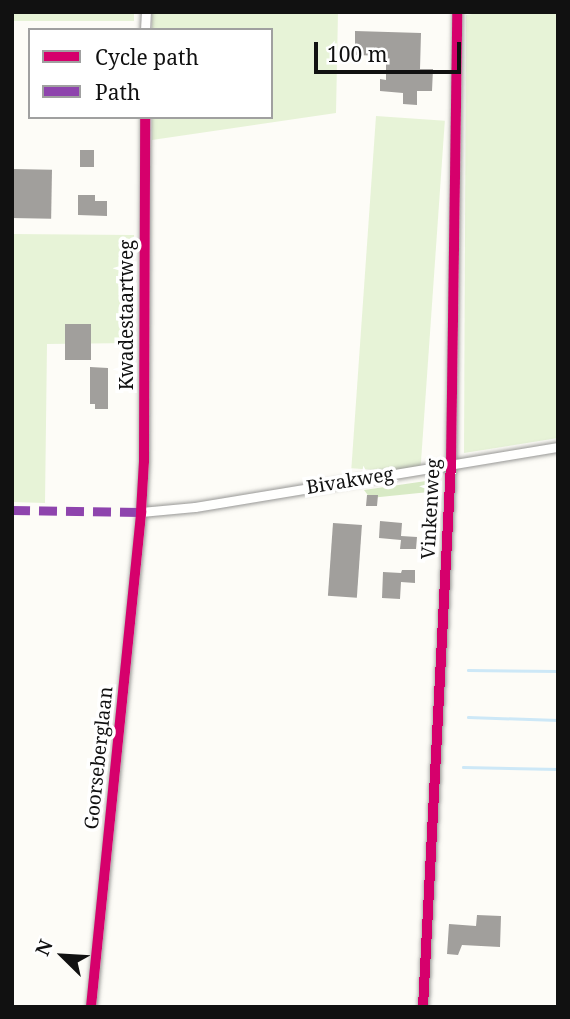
<!DOCTYPE html>
<style>
body{margin:0}
#map{position:relative;width:570px;height:1019px;overflow:hidden;background:#fdfcf7;font-family:"Noto Serif",serif}
div>[style]{position:absolute}
.green>*{inset:0;background:#e7f3d7;transform-origin:0 0}
.forest>*{inset:0;background:#d8eac5}
.stream>*{height:2.5px;margin:-1.25px;padding:0 1.25px;transform-origin:1.25px;border-radius:1.25px;background:#cde8f7}
.building>*{inset:0;background:#a19f9c;transform-origin:0 0}
.roads{filter:drop-shadow(0 0 2px #979795) drop-shadow(0 0 2px #979795)}
.street>*{height:9px;margin:-4.5px;padding:0 4.5px;transform-origin:4.5px;border-radius:4.5px;background:#fffffe}
.quiet>*{height:9px;margin-top:-4.5px;transform-origin:0;background:repeating-linear-gradient(90deg,#8e44ad 0 18px,transparent 0 27px)}
.cycleway>*{height:10px;margin:-5px;padding:0 5px;transform-origin:5px;border-radius:5px;background:#d6006c}
span{translate:-50% -50%;white-space:nowrap;text-align:center;line-height:1.15;-webkit-text-stroke:7px #fff;paint-order:stroke}
.street-label{font-size:19px;color:#111}
.frame{position:absolute;inset:0;border:14px solid #111;pointer-events:none}
.legend{position:absolute;left:28px;top:28px;width:245px;height:91px;box-sizing:border-box;background:#fff;border:2px solid #a0a0a0;margin:0;padding:9px 12px;list-style:none;font-size:21px;color:#111}
.legend li{display:flex;align-items:center;gap:14px;height:35px}
.legend b{width:35px;border:2px solid #a0a0a0}
.north{position:absolute;left:28px;top:921px;width:70px;height:70px;-webkit-text-stroke:5px #fff;paint-order:stroke;rotate:294deg;font-size:19px;font-weight:700;line-height:28px;text-align:center;color:#111}
.north::after{content:'';display:block;margin:auto;width:24px;height:32px;background:#111;clip-path:polygon(50% 0,100% 100%,50% 72%,0 100%)}
.scale{position:absolute;left:314px;top:42px;width:147px;height:32px;box-sizing:border-box;border:4px solid #111;border-top:0;padding-left:9px;font-size:21px;line-height:24px;white-space:nowrap;color:#111;-webkit-text-stroke:5px #fff;paint-order:stroke}
</style>
<div id="map">
<div class="green">
<div style="left:12px;top:12px;width:122px;height:9px"></div>
<div style="clip-path:polygon(152px 12px,338px 12px,336px 113px,152px 140px,152px 117px,271px 117px,271px 30px,152px 30px)"></div>
<div style="clip-path:polygon(484px 12px,558px 12px,558px 438px,464px 453px,466px 15px)"></div>
<div style="left:376px;top:116px;width:69px;height:353px;rotate:4deg"></div>
<div style="clip-path:polygon(12px 234px,134px 235px,134px 343px,47px 344px,45px 503px,12px 502px)"></div>
</div>
<div class="forest">
<div style="clip-path:polygon(440px 479px,437px 554px,425px 551px,429px 492px,370px 498px,364px 490px)"></div>
</div>
<div class="stream">
<div style="left:468px;top:670px;width:90px;rotate:0.6deg"></div>
<div style="left:468px;top:717px;width:90px;rotate:1.9deg"></div>
<div style="left:463px;top:767px;width:95px;rotate:1.2deg"></div>
</div>
<div class="building">
<div style="clip-path:polygon(355px 31px,421px 33px,420px 69px,433px 69px,432px 91px,417px 91px,417px 105px,403px 104px,403px 93px,380px 91px,380px 79px,386px 80px,386px 56px,355px 55px)"></div>
<div style="left:80px;top:150px;width:14px;height:17px"></div>
<div style="left:12px;top:169px;width:40px;height:49px;rotate:1deg"></div>
<div style="clip-path:polygon(78px 195px,95px 195px,95px 201px,107px 201px,107px 216px,78px 215px)"></div>
<div style="left:65px;top:324px;width:26px;height:36px"></div>
<div style="clip-path:polygon(90px 367px,108px 368px,108px 409px,95px 409px,95px 404px,90px 404px)"></div>
<div style="clip-path:polygon(367px 495px,378px 495px,377px 506px,366px 506px)"></div>
<div style="clip-path:polygon(380px 521px,402px 523px,401px 536px,417px 537px,416px 549px,400px 549px,401px 540px,379px 538px)"></div>
<div style="left:333px;top:523px;width:29px;height:73px;rotate:4deg"></div>
<div style="clip-path:polygon(402px 570px,415px 570px,415px 583px,401px 582px,400px 599px,382px 598px,383px 572px,401px 573px)"></div>
<div style="clip-path:polygon(477px 915px,501px 916px,500px 947px,462px 945px,458px 955px,447px 954px,449px 924px,476px 926px)"></div>
</div>
<div class="roads">
<div class="street">
<div style="left:145px;top:30px;width:18px;rotate:-87deg"></div>
<div style="left:141px;top:512px;width:54px;rotate:-5.3deg"></div>
<div style="left:195px;top:507px;width:368px;rotate:-9.4deg"></div>
<div style="left:91px;top:1007px;width:498px;rotate:-84.2deg"></div>
<div style="left:141px;top:512px;width:51px;rotate:-86.6deg"></div>
<div style="left:144px;top:461px;width:344px;rotate:-89.8deg"></div>
<div style="left:423px;top:1007px;width:544px;rotate:-87.05deg"></div>
<div style="left:451px;top:464px;width:452px;rotate:-89.2deg"></div>
</div>
</div>
<div class="quiet">
<div style="left:12px;top:510px;width:129px;rotate:0.9deg"></div>
</div>
<div class="cycleway">
<div style="left:91px;top:1007px;width:498px;rotate:-84.2deg"></div>
<div style="left:141px;top:512px;width:51px;rotate:-86.6deg"></div>
<div style="left:144px;top:461px;width:344px;rotate:-89.8deg"></div>
<div style="left:423px;top:1007px;width:544px;rotate:-87.05deg"></div>
<div style="left:451px;top:464px;width:452px;rotate:-89.2deg"></div>
</div>
<div class="street-label">
<span style="left:127px;top:315px;rotate:-90deg">Kwadestaartweg</span>
<span style="left:350px;top:481px;rotate:-9deg">Bivakweg</span>
<span style="left:431px;top:509px;rotate:-87deg">Vinkenweg</span>
<span style="left:99px;top:758px;rotate:-84deg">Goorseberglaan</span>
</div>
<div class="frame"></div>
<ul class="legend">
<li><b style="height:9px;background:#d6006c"></b>Cycle path</li>
<li><b style="height:9px;background:#8e44ad"></b>Path</li>
</ul>
<div class="north">N</div>
<div class="scale">100 m</div>
</div>
